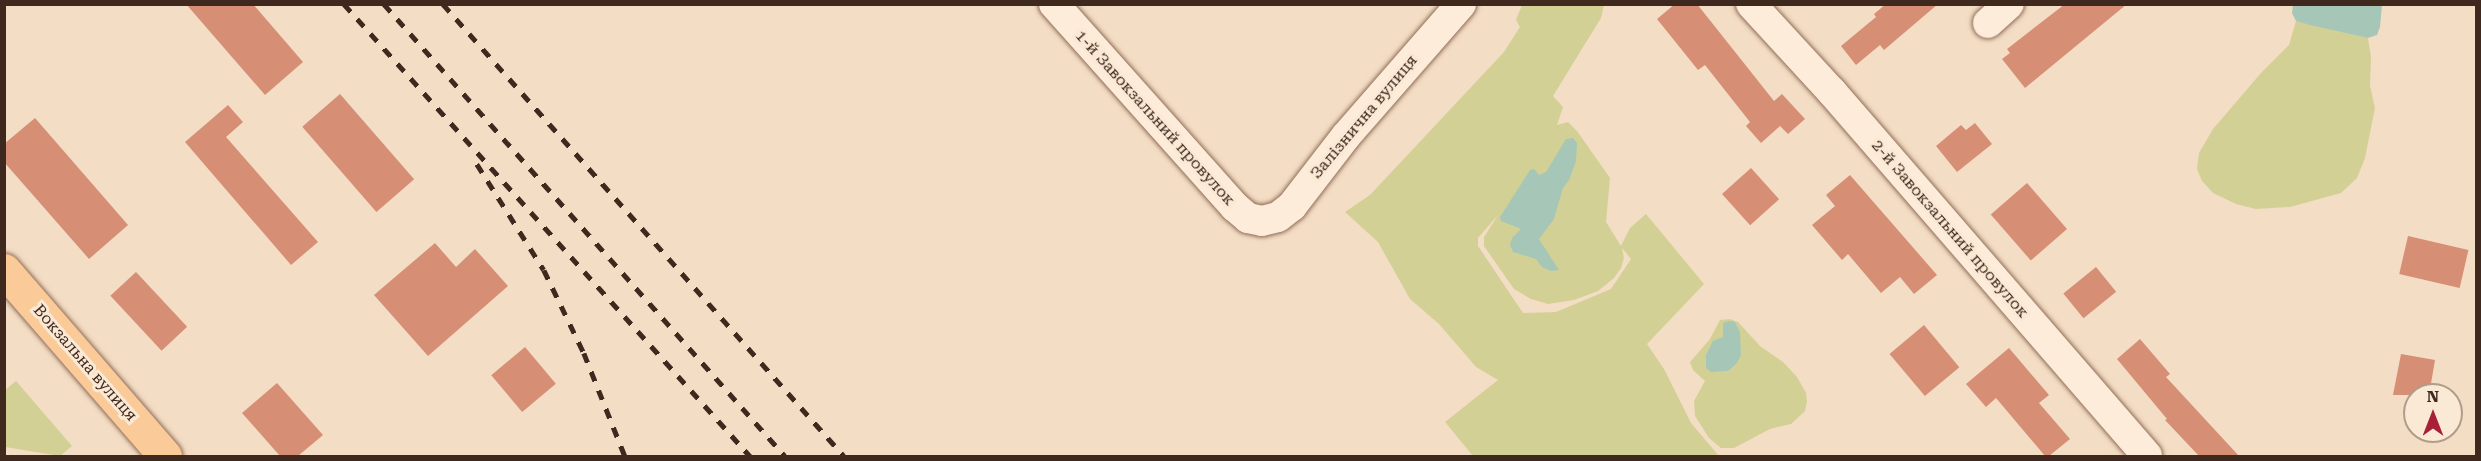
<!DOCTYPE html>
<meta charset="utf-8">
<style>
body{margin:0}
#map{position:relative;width:2481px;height:461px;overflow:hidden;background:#f3ddc4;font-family:"Roboto Serif",serif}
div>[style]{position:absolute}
.green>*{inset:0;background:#d3d096}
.water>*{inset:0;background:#a6c6b7}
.building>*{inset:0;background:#d68e75;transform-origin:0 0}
.roads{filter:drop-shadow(0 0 2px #916d58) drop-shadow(0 0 2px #916d58)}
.minor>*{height:30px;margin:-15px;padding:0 15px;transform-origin:15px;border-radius:15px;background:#fcecd9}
.major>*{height:33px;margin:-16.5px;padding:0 16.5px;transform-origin:16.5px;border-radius:16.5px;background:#facb98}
.rail>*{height:4.5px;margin-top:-2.25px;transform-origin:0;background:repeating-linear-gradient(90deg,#3f281d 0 10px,transparent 0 20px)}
span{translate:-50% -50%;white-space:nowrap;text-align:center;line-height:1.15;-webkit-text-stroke:6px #fae9d5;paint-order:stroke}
.street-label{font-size:16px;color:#3f281d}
.frame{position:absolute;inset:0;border:6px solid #3f281d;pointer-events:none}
.north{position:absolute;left:2403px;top:383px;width:60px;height:60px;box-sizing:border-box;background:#fae9d5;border:2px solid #af9c8b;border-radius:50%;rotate:0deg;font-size:16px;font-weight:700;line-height:24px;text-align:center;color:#3f281d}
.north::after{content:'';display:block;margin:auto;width:21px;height:27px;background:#a72037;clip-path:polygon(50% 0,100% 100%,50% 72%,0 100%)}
</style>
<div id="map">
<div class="green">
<div style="clip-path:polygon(evenodd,1522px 5px,1604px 5px,1601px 18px,1553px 96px,1563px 107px,1557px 125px,1568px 122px,1577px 131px,1610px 178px,1606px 222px,1621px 246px,1630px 228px,1646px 214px,1704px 284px,1647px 344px,1664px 369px,1691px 423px,1719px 456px,1473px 456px,1445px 422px,1498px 380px,1476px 367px,1439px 324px,1410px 299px,1378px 242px,1345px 212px,1370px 195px,1504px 52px,1520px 27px,1516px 20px,1522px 5px,1498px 215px,1484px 237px,1484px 246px,1514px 289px,1531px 299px,1548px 304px,1574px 300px,1598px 291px,1614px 278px,1621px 268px,1624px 258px,1622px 248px,1631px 259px,1611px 289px,1556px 312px,1523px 313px,1478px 246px,1478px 238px,1498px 215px)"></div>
<div style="clip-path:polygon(2296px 21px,2368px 38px,2371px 57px,2370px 86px,2375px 108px,2365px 158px,2357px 178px,2341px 193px,2290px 207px,2256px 209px,2236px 204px,2213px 193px,2202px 181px,2197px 169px,2199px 153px,2213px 129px,2261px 73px,2289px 45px)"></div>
<div style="clip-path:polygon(1730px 319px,1738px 322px,1760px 346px,1783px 362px,1797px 377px,1806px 393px,1807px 402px,1805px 411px,1791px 424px,1770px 429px,1734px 448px,1721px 448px,1709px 438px,1695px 416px,1694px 401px,1705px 381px,1693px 370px,1690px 362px,1710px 339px,1720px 320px)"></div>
<div style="clip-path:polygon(16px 381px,72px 446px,60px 456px,5px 447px,5px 390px)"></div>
</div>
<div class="water">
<div style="clip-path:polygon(2293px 5px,2382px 5px,2380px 27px,2377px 35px,2368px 38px,2310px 25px,2296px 21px,2292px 13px)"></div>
<div style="clip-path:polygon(1573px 138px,1577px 143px,1576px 161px,1569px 180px,1563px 188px,1554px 219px,1539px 239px,1559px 270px,1551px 271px,1542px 267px,1536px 259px,1513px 252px,1510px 245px,1512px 238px,1521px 229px,1501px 221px,1500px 217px,1530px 170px,1534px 169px,1539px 175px,1546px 172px,1566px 139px)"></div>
<div style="clip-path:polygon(1729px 321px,1735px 322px,1740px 332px,1741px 355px,1737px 363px,1728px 371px,1711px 372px,1706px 368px,1706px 355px,1713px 341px,1723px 337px,1723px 323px)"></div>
</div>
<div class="building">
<div style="clip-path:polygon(186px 4px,253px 4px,303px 62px,265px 95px)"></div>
<div style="clip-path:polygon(1675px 4px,1697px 4px,1774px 101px,1782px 94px,1805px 119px,1788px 134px,1780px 126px,1761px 143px,1746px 126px,1750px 122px,1705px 65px,1698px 70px,1657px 19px)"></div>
<div style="clip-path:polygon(1886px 4px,1938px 4px,1884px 50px,1880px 45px,1856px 65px,1841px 46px,1876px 17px,1874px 14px)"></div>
<div style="clip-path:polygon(2065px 4px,2127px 4px,2025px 88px,2002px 59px,2010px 53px,2007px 49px)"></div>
<div style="left:340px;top:94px;width:113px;height:50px;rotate:49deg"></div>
<div style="clip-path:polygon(228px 105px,243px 122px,226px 137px,318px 242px,291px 265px,185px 142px)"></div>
<div style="clip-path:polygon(35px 118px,128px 225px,89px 259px,4px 162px,4px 144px)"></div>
<div style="clip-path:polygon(1975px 123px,1992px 144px,1957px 172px,1936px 146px,1961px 125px,1966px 130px)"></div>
<div style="left:1751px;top:168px;width:42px;height:39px;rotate:48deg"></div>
<div style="clip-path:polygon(1850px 175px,1937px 275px,1914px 294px,1900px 277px,1881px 293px,1848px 254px,1842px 260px,1812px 225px,1835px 206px,1826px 195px)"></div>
<div style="left:2027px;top:183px;width:61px;height:48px;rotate:49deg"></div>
<div style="left:2408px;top:236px;width:62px;height:39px;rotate:13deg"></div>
<div style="clip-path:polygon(435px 243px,456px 267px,475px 249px,508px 286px,428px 356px,374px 295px)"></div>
<div style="left:2096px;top:267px;width:32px;height:42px;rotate:51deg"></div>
<div style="left:136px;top:272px;width:75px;height:35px;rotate:47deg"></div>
<div style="left:1924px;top:325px;width:55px;height:45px;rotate:50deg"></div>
<div style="clip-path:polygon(2140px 339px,2170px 374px,2166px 377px,2239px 456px,2199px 456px,2165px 420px,2167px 419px,2117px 359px)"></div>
<div style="left:525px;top:347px;width:48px;height:44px;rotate:50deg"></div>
<div style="clip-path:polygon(2009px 348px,2049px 395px,2039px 403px,2070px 439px,2049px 456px,2045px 456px,1996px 398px,1986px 407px,1966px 384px)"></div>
<div style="clip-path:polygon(2401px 354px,2435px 360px,2429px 395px,2393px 395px)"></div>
<div style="clip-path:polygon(277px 383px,323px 435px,298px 456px,280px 456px,242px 413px)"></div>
</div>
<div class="roads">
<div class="minor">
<div style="left:1054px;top:4px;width:272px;rotate:48.3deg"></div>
<div style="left:1235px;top:207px;width:17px;rotate:40deg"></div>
<div style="left:1248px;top:218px;width:14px;rotate:12deg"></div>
<div style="left:1262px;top:221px;width:16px;rotate:-14deg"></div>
<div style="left:1278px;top:217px;width:18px;rotate:-38deg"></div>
<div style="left:1292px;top:206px;width:88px;rotate:-52.4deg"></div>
<div style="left:1346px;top:136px;width:175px;rotate:-48.9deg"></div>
<div style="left:1751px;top:4px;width:120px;rotate:47.4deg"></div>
<div style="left:1832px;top:92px;width:481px;rotate:49.1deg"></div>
<div style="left:1988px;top:23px;width:28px;rotate:-42deg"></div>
</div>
<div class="major">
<div style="left:4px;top:270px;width:246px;rotate:49.1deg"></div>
</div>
</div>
<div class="rail">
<div style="left:344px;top:4px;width:608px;rotate:48.07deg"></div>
<div style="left:384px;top:4px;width:604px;rotate:48.42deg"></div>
<div style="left:443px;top:4px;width:604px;rotate:48.42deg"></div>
<div style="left:477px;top:164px;width:125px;rotate:57.7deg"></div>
<div style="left:544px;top:270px;width:92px;rotate:64.3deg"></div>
<div style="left:584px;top:353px;width:111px;rotate:68.3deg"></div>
</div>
<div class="street-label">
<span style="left:1364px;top:117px;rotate:-50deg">Залізнична вулиця</span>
<span style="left:1155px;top:118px;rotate:48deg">1-й Завокзальний провулок</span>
<span style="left:1950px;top:229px;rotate:49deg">2-й Завокзальний провулок</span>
<span style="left:85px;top:363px;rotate:49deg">Вокзальна вулиця</span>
</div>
<div class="frame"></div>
<div class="north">N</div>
</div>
